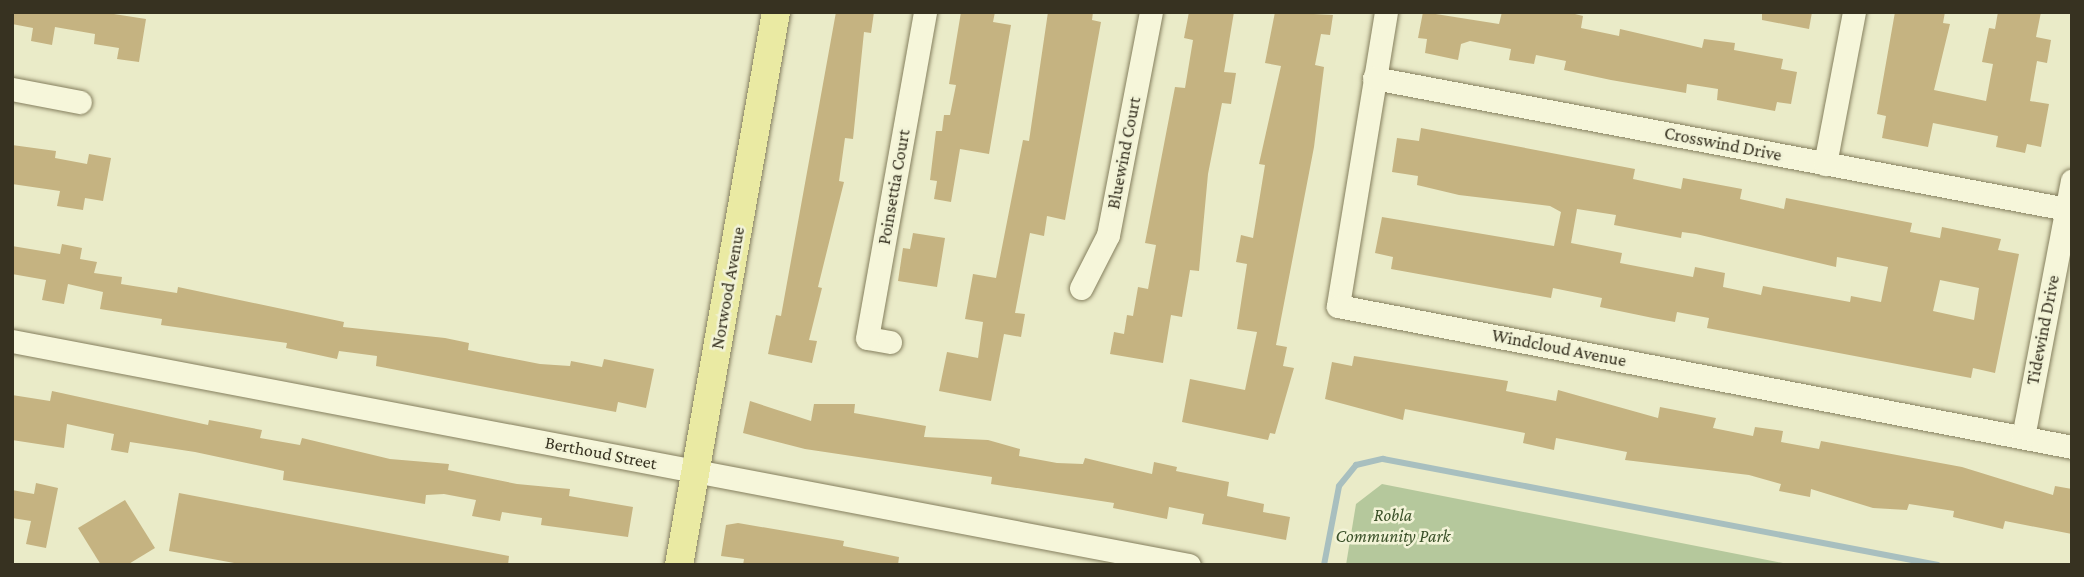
<!DOCTYPE html>
<style>
body{margin:0}
#map{position:relative;width:2084px;height:577px;overflow:hidden;background:#eaebc8;font-family:"Crimson Pro",serif}
div>[style]{position:absolute}
.green>*{inset:0;background:#b5c89c}
.stream>*{height:6px;margin:-3px;padding:0 3px;transform-origin:3px;border-radius:3px;background:#a8bfbf}
.building>*{inset:0;background:#c5b381}
.roads{filter:drop-shadow(0 0 2px #857f5e) drop-shadow(0 0 2px #857f5e)}
.minor>*{height:23px;margin:-11.5px;padding:0 11.5px;transform-origin:11.5px;border-radius:11.5px;background:#f6f6da}
.major>*{height:28px;margin:-14px;padding:0 14px;transform-origin:14px;border-radius:14px;background:#eaeaa3}
span{translate:-50% -50%;white-space:nowrap;text-align:center;line-height:1.15;-webkit-text-stroke:5px #f2f3d7;paint-order:stroke}
.street-label{font-size:18px;color:#373221}
.park-label{font-size:18px;color:#3b5129;font-style:italic}
.frame{position:absolute;inset:0;border:14px solid #373221;pointer-events:none}
</style>
<div id="map">
<div class="green">
<div style="clip-path:polygon(1382px 484px,1793px 565px,1346px 565px,1356px 504px)"></div>
</div>
<div class="stream">
<div style="left:1324px;top:565px;width:80px;rotate:-79.2deg"></div>
<div style="left:1339px;top:486px;width:27px;rotate:-51deg"></div>
<div style="left:1356px;top:465px;width:28px;rotate:-13deg"></div>
<div style="left:1383px;top:459px;width:565px;rotate:10.81deg"></div>
</div>
<div class="building">
<div style="clip-path:polygon(12px 12px,101px 12px,146px 19px,139px 62px,117px 59px,119px 48px,94px 44px,95px 34px,55px 27px,52px 45px,31px 41px,33px 28px,12px 24px)"></div>
<div style="clip-path:polygon(836px 12px,874px 12px,871px 33px,864px 32px,853px 139px,845px 138px,839px 181px,844px 182px,818px 287px,822px 288px,809px 340px,817px 341px,812px 363px,768px 354px,776px 315px,781px 316px)"></div>
<div style="clip-path:polygon(961px 12px,995px 12px,993px 22px,1011px 25px,989px 154px,960px 149px,951px 202px,934px 199px,937px 181px,930px 180px,936px 131px,942px 131px,944px 115px,950px 115px,956px 85px,949px 84px)"></div>
<div style="clip-path:polygon(1048px 12px,1093px 12px,1092px 20px,1101px 22px,1065px 220px,1047px 216px,1044px 236px,1030px 233px,1015px 313px,1025px 314px,1021px 337px,1004px 334px,991px 401px,939px 391px,947px 352px,978px 358px,983px 322px,965px 319px,973px 274px,996px 278px,1023px 140px,1029px 141px)"></div>
<div style="clip-path:polygon(1189px 12px,1234px 12px,1224px 72px,1236px 73px,1231px 104px,1222px 103px,1208px 174px,1199px 271px,1190px 270px,1182px 317px,1171px 315px,1163px 363px,1110px 354px,1114px 332px,1124px 334px,1127px 315px,1133px 316px,1138px 287px,1148px 289px,1156px 245px,1145px 243px,1175px 87px,1185px 88px,1193px 40px,1184px 38px)"></div>
<div style="clip-path:polygon(1275px 12px,1333px 15px,1330px 35px,1321px 34px,1315px 65px,1324px 67px,1314px 147px,1276px 345px,1287px 347px,1283px 366px,1294px 368px,1275px 434px,1270px 433px,1268px 440px,1182px 422px,1190px 379px,1245px 390px,1257px 332px,1237px 329px,1247px 264px,1236px 262px,1241px 235px,1253px 238px,1265px 165px,1259px 164px,1281px 66px,1265px 63px)"></div>
<div style="clip-path:polygon(1423px 12px,1499px 24px,1502px 12px,1567px 12px,1583px 16px,1581px 28px,1619px 36px,1620px 29px,1702px 48px,1704px 39px,1735px 43px,1734px 50px,1783px 59px,1781px 69px,1797px 72px,1791px 104px,1777px 102px,1775px 111px,1717px 100px,1718px 89px,1687px 84px,1686px 93px,1611px 80px,1564px 70px,1566px 61px,1536px 55px,1534px 64px,1509px 60px,1511px 49px,1470px 41px,1461px 44px,1458px 60px,1425px 53px,1427px 39px,1418px 38px)"></div>
<div style="clip-path:polygon(1762px 12px,1812px 12px,1809px 29px,1762px 20px)"></div>
<div style="clip-path:polygon(1895px 12px,1945px 12px,1943px 23px,1950px 24px,1934px 90px,1986px 101px,1993px 64px,1982px 62px,1989px 28px,1995px 29px,1998px 12px,2041px 12px,2036px 37px,2051px 40px,2047px 63px,2037px 61px,2030px 101px,2049px 104px,2041px 147px,2027px 144px,2025px 153px,1996px 147px,1998px 136px,1933px 123px,1928px 147px,1882px 138px,1886px 116px,1877px 114px)"></div>
<div style="clip-path:polygon(evenodd,1421px 128px,1635px 169px,1633px 179px,1681px 189px,1683px 178px,1742px 189px,1740px 199px,1784px 209px,1786px 198px,1912px 223px,1910px 232px,1940px 238px,1942px 227px,2001px 239px,1998px 250px,2019px 254px,1995px 373px,1973px 368px,1971px 378px,1707px 328px,1709px 318px,1677px 312px,1675px 322px,1653px 318px,1600px 307px,1602px 298px,1553px 288px,1551px 298px,1391px 269px,1393px 257px,1375px 253px,1382px 217px,1554px 246px,1561px 212px,1550px 206px,1459px 195px,1417px 185px,1418px 176px,1392px 172px,1397px 138px,1419px 141px,1421px 128px,1577px 209px,1616px 215px,1614px 225px,1681px 238px,1682px 232px,1696px 234px,1836px 267px,1837px 257px,1888px 267px,1881px 302px,1851px 296px,1850px 302px,1763px 286px,1761px 295px,1723px 287px,1725px 273px,1695px 267px,1693px 277px,1620px 263px,1622px 253px,1571px 243px,1577px 209px,1421px 128px,1940px 280px,1979px 288px,1974px 320px,1933px 311px,1940px 280px)"></div>
<div style="clip-path:polygon(12px 145px,56px 151px,55px 158px,87px 164px,89px 154px,111px 158px,103px 201px,85px 198px,83px 210px,57px 206px,60px 191px,12px 184px)"></div>
<div style="clip-path:polygon(913px 233px,945px 238px,937px 287px,898px 281px,903px 248px,910px 249px)"></div>
<div style="clip-path:polygon(62px 244px,82px 248px,80px 259px,97px 262px,94px 273px,122px 277px,121px 284px,177px 293px,178px 287px,344px 322px,343px 327px,445px 338px,469px 343px,468px 350px,540px 364px,570px 366px,571px 361px,602px 367px,604px 359px,654px 369px,646px 408px,618px 402px,616px 412px,376px 366px,377px 356px,339px 351px,337px 359px,286px 348px,287px 343px,161px 325px,162px 319px,100px 309px,103px 292px,68px 284px,64px 304px,42px 300px,46px 280px,12px 274px,12px 246px,60px 254px)"></div>
<div style="clip-path:polygon(1354px 356px,1508px 381px,1506px 391px,1556px 401px,1558px 390px,1658px 418px,1660px 407px,1716px 418px,1713px 428px,1753px 436px,1755px 427px,1783px 431px,1781px 442px,1819px 449px,1821px 441px,1962px 467px,2053px 495px,2055px 486px,2072px 489px,2072px 534px,2005px 521px,2003px 529px,1953px 517px,1954px 511px,1909px 504px,1907px 510px,1873px 508px,1811px 489px,1810px 497px,1779px 491px,1781px 484px,1749px 475px,1625px 460px,1627px 452px,1556px 438px,1554px 450px,1523px 443px,1525px 433px,1405px 409px,1403px 420px,1325px 399px,1332px 362px,1352px 366px)"></div>
<div style="clip-path:polygon(52px 391px,208px 425px,209px 420px,262px 430px,260px 438px,300px 445px,302px 438px,390px 459px,449px 464px,448px 470px,517px 484px,570px 489px,569px 496px,633px 507px,628px 537px,541px 525px,542px 518px,502px 512px,500px 521px,472px 516px,476px 500px,444px 494px,426px 495px,425px 504px,283px 480px,284px 471px,195px 452px,130px 442px,128px 453px,111px 450px,114px 434px,67px 424px,64px 448px,12px 440px,12px 395px,50px 401px)"></div>
<div style="clip-path:polygon(750px 401px,811px 421px,814px 404px,855px 404px,854px 413px,926px 426px,924px 437px,988px 440px,1020px 449px,1019px 456px,1057px 463px,1083px 464px,1085px 458px,1152px 474px,1154px 462px,1177px 467px,1176px 471px,1229px 482px,1227px 496px,1264px 504px,1263px 512px,1290px 517px,1286px 540px,1202px 524px,1204px 514px,1169px 507px,1167px 519px,1113px 508px,1114px 503px,991px 484px,992px 477px,805px 449px,743px 433px)"></div>
<div style="clip-path:polygon(36px 483px,58px 488px,46px 548px,26px 544px,31px 521px,12px 518px,12px 490px,34px 494px)"></div>
<div style="clip-path:polygon(179px 493px,509px 556px,508px 565px,245px 565px,169px 551px)"></div>
<div style="clip-path:polygon(125px 500px,155px 548px,127px 565px,101px 565px,78px 528px)"></div>
<div style="clip-path:polygon(738px 523px,844px 541px,843px 546px,899px 557px,898px 565px,743px 565px,744px 559px,721px 556px,726px 525px)"></div>
</div>
<div class="roads">
<div class="minor">
<div style="left:1386px;top:12px;width:298px;rotate:99.3deg"></div>
<div style="left:1338px;top:306px;width:747px;rotate:10.87deg"></div>
<div style="left:1374px;top:78px;width:710px;rotate:10.71deg"></div>
<div style="left:12px;top:89px;width:69px;rotate:10.8deg"></div>
<div style="left:1825px;top:164px;width:155px;rotate:-79.2deg"></div>
<div style="left:1081px;top:288px;width:59px;rotate:-63deg"></div>
<div style="left:1108px;top:235px;width:227px;rotate:-79.1deg"></div>
<div style="left:12px;top:341px;width:1198px;rotate:10.78deg"></div>
<div style="left:890px;top:342px;width:23px;rotate:-170deg"></div>
<div style="left:867px;top:338px;width:331px;rotate:-79.9deg"></div>
<div style="left:2023px;top:437px;width:261px;rotate:-79.2deg"></div>
</div>
<div class="major">
<div style="left:679px;top:565px;width:561px;rotate:-80.05deg"></div>
</div>
</div>
<div class="street-label">
<span style="left:1723px;top:144px;rotate:11deg">Crosswind Drive</span>
<span style="left:1124px;top:153px;rotate:-79deg">Bluewind Court</span>
<span style="left:894px;top:187px;rotate:-80deg">Poinsettia Court</span>
<span style="left:728px;top:288px;rotate:-80deg">Norwood Avenue</span>
<span style="left:2043px;top:330px;rotate:-79deg">Tidewind Drive</span>
<span style="left:1559px;top:348px;rotate:11deg">Windcloud Avenue</span>
<span style="left:601px;top:453px;rotate:11deg">Berthoud Street</span>
</div>
<div class="park-label">
<span style="left:1393px;top:526px">Robla<br>Community Park</span>
</div>
<div class="frame"></div>
</div>
